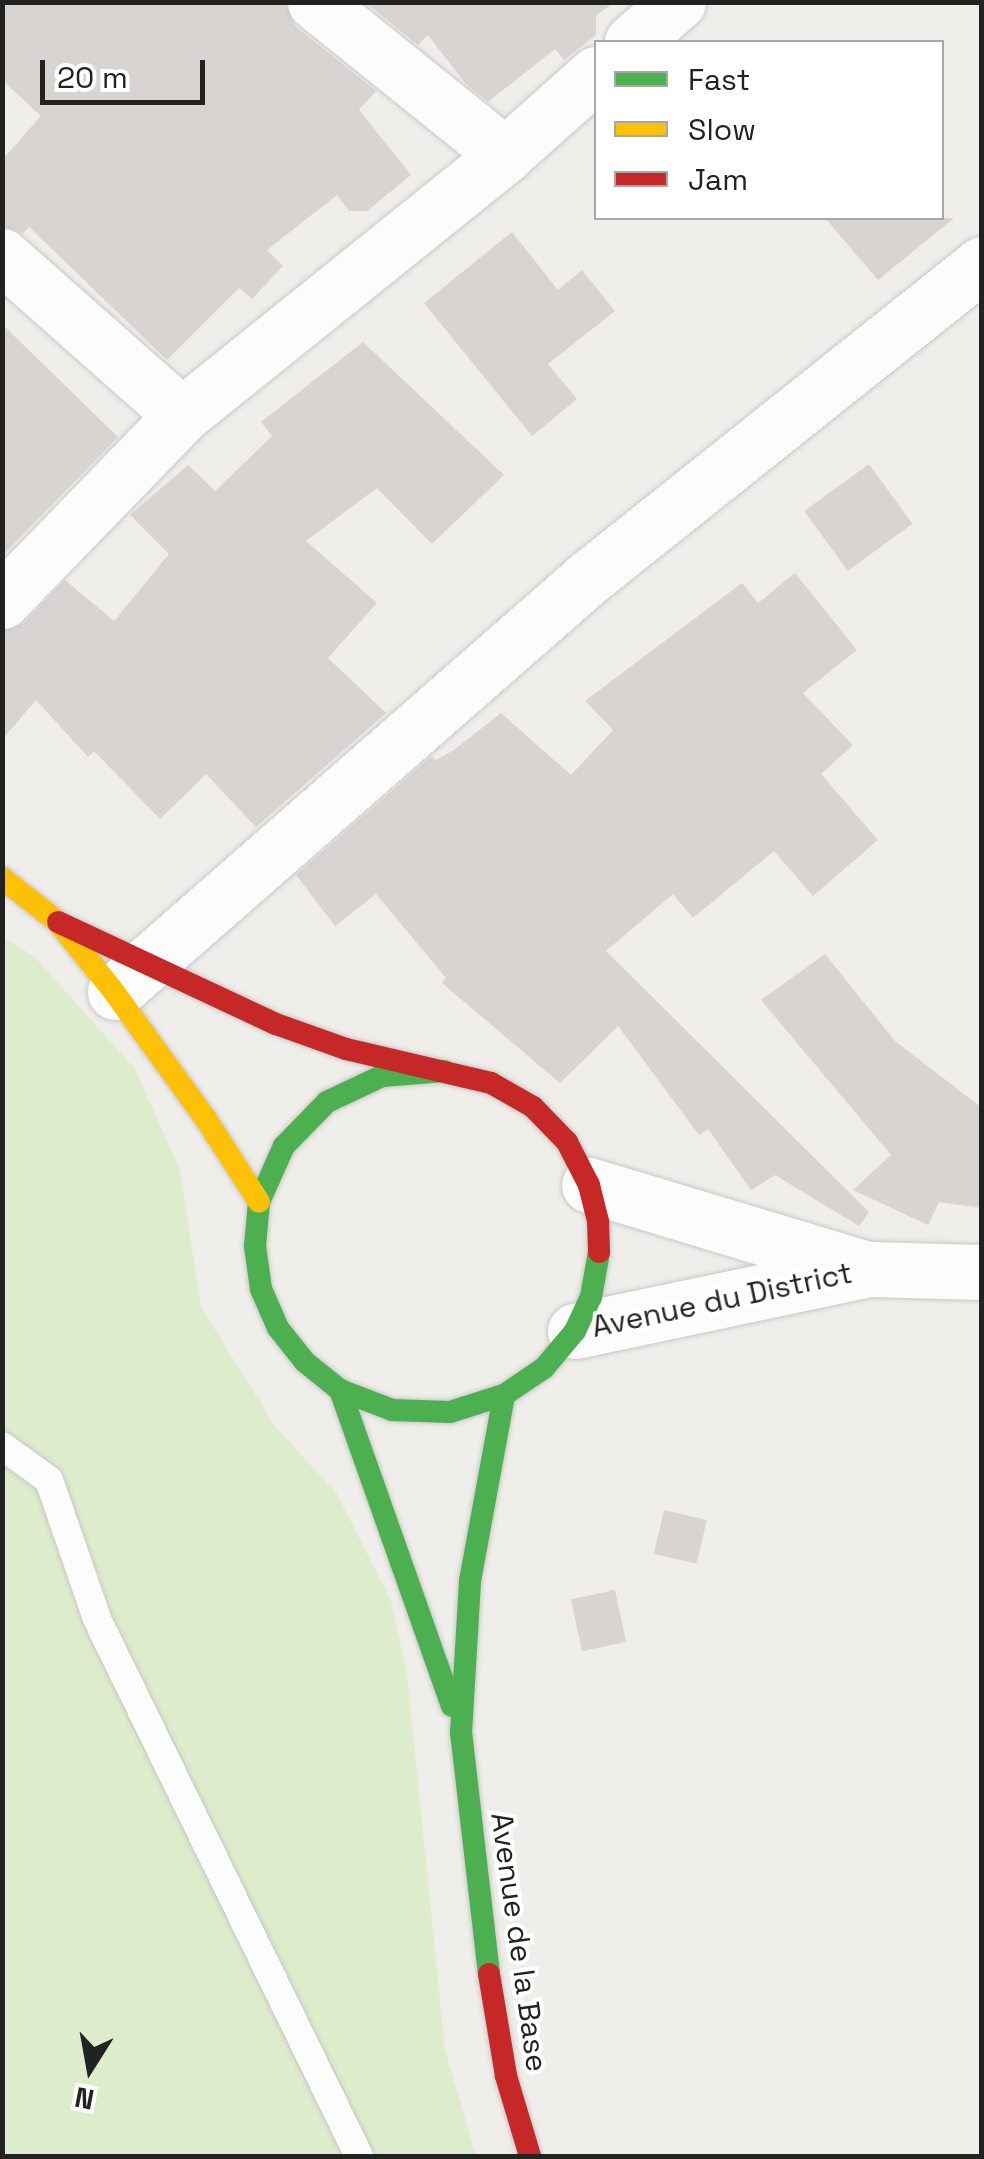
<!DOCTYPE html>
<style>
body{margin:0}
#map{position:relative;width:984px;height:2159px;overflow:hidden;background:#f0eeeb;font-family:"Space Grotesk",sans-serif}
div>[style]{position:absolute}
.grass>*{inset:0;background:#ddeccb}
.building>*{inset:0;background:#d7d4d2;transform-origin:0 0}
.roads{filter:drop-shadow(0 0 2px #c9c8c7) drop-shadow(0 0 2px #c9c8c7)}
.lane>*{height:28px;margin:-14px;padding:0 14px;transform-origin:14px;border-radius:14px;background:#fdfcfc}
.street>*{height:55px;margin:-27.5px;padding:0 27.5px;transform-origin:27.5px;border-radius:27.5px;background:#fdfcfc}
.fast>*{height:22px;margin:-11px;padding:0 11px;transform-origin:11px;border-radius:11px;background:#4caf50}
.slow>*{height:22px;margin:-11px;padding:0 11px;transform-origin:11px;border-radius:11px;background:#ffc107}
.jam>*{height:22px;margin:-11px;padding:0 11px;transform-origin:11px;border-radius:11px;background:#c62828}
span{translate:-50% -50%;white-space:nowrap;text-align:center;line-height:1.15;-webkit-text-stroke:8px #fff;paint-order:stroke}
.street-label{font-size:30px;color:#222}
.frame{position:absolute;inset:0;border:5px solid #222;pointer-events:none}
.legend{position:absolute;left:594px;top:40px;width:350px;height:180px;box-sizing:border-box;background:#fff;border:2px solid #a7a7a7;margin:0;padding:12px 18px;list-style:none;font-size:30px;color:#222}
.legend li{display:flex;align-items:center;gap:20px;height:50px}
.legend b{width:50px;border:2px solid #a7a7a7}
.north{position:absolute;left:40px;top:2019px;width:100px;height:100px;-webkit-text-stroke:8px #fff;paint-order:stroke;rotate:191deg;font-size:28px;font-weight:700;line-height:40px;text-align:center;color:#222}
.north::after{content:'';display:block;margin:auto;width:35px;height:45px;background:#222;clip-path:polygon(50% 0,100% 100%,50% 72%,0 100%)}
.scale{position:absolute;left:40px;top:60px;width:165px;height:45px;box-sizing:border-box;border:5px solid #222;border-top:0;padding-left:12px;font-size:30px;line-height:35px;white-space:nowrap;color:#222;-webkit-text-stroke:8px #fff;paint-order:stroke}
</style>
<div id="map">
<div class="grass">
<div style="clip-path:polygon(2px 937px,34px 956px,135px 1069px,180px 1170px,201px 1307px,275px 1426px,337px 1494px,391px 1601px,407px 1674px,445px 2050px,476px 2156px,3px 2156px)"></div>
</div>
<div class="building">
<div style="clip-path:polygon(2px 2px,285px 2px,295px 26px,376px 91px,359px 110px,411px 175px,367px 211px,349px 211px,337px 195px,267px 250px,283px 266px,252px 299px,239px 288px,167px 360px,29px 227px,23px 233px,2px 226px,2px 160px,41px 116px,2px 80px)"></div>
<div style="clip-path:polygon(365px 2px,614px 2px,596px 16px,596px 35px,564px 60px,555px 49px,488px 102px,465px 83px,428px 35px,418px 45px)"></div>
<div style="clip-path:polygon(825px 218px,954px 218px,878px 280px)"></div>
<div style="clip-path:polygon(512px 232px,558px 290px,582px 270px,615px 311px,548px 364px,577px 399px,532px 436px,424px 303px)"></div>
<div style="clip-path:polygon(2px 324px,118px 437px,2px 556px)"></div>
<div style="clip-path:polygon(363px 342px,504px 475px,432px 544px,377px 488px,306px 541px,377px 603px,328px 658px,386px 713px,256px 827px,206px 774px,160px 819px,94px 751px,88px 757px,36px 700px,2px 740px,2px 631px,24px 623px,65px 580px,114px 621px,169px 554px,130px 515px,188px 465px,215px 491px,272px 436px,261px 422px)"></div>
<div style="left:869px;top:464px;width:74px;height:80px;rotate:54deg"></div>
<div style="clip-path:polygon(795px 573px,857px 650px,803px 693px,853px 745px,821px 774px,878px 840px,813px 896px,774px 851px,693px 918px,673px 894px,606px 951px,869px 1212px,859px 1226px,775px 1175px,751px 1190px,708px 1129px,699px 1135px,618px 1026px,560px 1083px,442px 983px,446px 978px,376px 894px,335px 926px,296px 875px,432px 756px,436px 760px,454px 750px,501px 713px,571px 775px,613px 730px,585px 701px,742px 583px,758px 603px)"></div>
<div style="clip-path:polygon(825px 954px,895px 1041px,982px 1108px,982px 1208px,939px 1202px,928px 1225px,853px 1190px,891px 1155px,761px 1000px)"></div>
<div style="left:664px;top:1510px;width:44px;height:45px;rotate:13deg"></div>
<div style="left:615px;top:1590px;width:53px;height:45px;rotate:78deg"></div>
</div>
<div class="roads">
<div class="lane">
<div style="left:2px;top:1446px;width:58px;rotate:35.9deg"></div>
<div style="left:49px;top:1480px;width:147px;rotate:70.9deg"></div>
<div style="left:97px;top:1619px;width:598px;rotate:63.99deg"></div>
</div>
<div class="street">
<div style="left:315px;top:2px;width:244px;rotate:38.8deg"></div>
<div style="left:632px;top:42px;width:61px;rotate:-41deg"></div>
<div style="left:2px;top:256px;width:240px;rotate:41.5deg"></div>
<div style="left:2px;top:601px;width:259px;rotate:-45.9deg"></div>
<div style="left:182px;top:415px;width:415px;rotate:-38.8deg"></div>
<div style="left:505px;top:155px;width:122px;rotate:-41.7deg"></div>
<div style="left:115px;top:992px;width:629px;rotate:-41.19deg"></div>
<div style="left:588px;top:578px;width:504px;rotate:-38.55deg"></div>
<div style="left:589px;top:1185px;width:284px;rotate:16.8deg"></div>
<div style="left:575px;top:1331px;width:300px;rotate:-11.9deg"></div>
<div style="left:869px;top:1269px;width:113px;rotate:1.5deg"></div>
</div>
<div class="fast">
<div style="left:444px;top:1071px;width:62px;rotate:175.4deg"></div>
<div style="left:382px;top:1076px;width:61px;rotate:154.7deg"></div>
<div style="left:327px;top:1102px;width:62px;rotate:134.3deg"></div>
<div style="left:284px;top:1146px;width:61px;rotate:114.1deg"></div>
<div style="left:259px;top:1202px;width:44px;rotate:95.2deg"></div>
<div style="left:255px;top:1246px;width:43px;rotate:82.1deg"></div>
<div style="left:261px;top:1289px;width:43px;rotate:66.4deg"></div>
<div style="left:278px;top:1328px;width:43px;rotate:51.5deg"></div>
<div style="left:305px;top:1362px;width:45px;rotate:38.7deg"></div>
<div style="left:340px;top:1390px;width:56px;rotate:21deg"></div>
<div style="left:392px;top:1410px;width:58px;rotate:2deg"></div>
<div style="left:450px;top:1412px;width:57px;rotate:-17.5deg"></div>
<div style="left:504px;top:1395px;width:48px;rotate:-34deg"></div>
<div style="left:544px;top:1368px;width:48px;rotate:-50deg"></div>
<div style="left:575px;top:1331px;width:38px;rotate:-65deg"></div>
<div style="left:591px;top:1297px;width:46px;rotate:-79.9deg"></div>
<div style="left:340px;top:1390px;width:335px;rotate:70.5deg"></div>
<div style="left:489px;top:1974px;width:243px;rotate:-96.6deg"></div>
<div style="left:461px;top:1733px;width:152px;rotate:-86.6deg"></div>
<div style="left:470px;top:1581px;width:189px;rotate:-79.6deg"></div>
</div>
<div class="slow">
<div style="left:2px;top:878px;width:71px;rotate:38.2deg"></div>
<div style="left:58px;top:922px;width:90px;rotate:51.3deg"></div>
<div style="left:114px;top:992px;width:157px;rotate:54.1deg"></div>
<div style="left:206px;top:1119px;width:98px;rotate:57.4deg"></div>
</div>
<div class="jam">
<div style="left:58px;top:922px;width:241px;rotate:25.1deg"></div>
<div style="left:276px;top:1024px;width:74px;rotate:19.7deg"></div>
<div style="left:346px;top:1049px;width:149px;rotate:13.2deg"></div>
<div style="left:491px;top:1083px;width:48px;rotate:29.7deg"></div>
<div style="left:533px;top:1107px;width:49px;rotate:45.8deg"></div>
<div style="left:567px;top:1142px;width:48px;rotate:62.9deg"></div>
<div style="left:589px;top:1185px;width:38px;rotate:76deg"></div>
<div style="left:598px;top:1222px;width:30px;rotate:88deg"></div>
<div style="left:489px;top:1974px;width:103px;rotate:80.5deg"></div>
<div style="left:506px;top:2076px;width:84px;rotate:73.3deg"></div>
</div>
</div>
<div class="street-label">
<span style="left:722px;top:1300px;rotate:-12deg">Avenue du District</span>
<span style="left:519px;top:1942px;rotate:82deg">Avenue de la Base</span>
</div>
<div class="frame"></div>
<ul class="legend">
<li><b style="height:12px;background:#4caf50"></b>Fast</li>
<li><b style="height:12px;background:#ffc107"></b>Slow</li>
<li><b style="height:12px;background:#c62828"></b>Jam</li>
</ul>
<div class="north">N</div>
<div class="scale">20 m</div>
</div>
